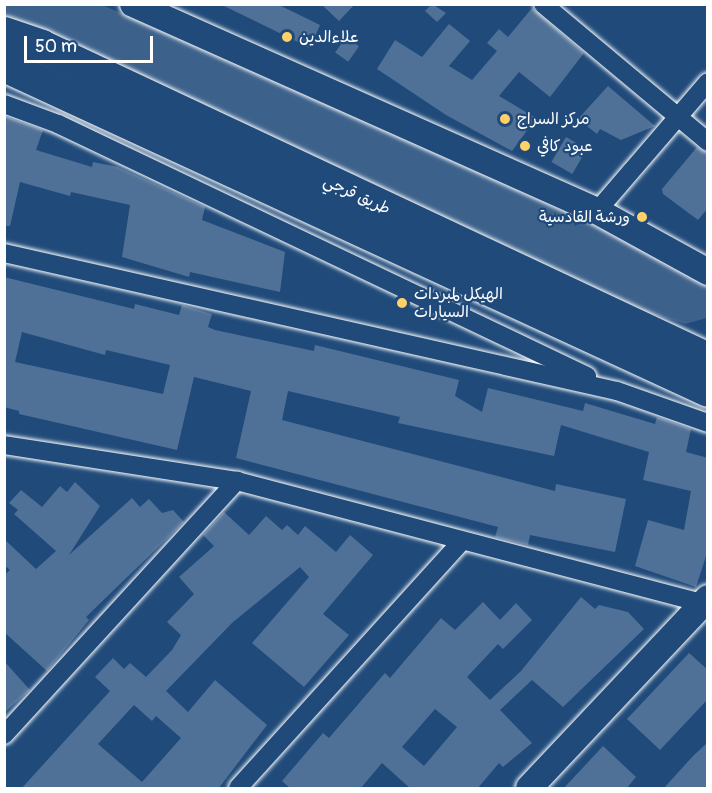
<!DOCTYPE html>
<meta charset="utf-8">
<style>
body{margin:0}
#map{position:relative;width:712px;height:793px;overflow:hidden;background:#1f4a7a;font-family:Pangolin,"Playpen Sans Arabic",sans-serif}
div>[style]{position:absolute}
.green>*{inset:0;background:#3c618b}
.building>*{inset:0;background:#507197;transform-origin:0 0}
.roads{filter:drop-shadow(0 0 2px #fff) drop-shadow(0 0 2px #fff)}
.street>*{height:18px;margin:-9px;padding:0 9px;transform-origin:9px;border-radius:9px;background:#1f4a7a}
.secondary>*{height:26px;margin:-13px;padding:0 13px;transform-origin:13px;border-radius:13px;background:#1f4a7a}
.highway>*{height:33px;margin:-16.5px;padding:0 16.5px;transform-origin:16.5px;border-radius:16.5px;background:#1f4a7a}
.dots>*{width:16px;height:16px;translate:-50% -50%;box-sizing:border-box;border:3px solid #1f4a7a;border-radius:50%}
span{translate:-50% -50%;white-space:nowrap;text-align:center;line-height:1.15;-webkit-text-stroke:4.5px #1f4a7a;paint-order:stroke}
.poi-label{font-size:16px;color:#fff}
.left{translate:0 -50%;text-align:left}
.right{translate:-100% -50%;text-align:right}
.street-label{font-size:16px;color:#fff}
.frame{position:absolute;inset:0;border:6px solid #fff;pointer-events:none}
.scale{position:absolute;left:24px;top:36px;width:129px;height:27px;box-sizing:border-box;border:3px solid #fff;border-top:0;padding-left:8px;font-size:18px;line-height:21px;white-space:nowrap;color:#fff;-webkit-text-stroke:4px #1f4a7a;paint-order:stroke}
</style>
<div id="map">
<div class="green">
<div style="clip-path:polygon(4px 5px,102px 5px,300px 89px,606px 231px,707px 285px,707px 318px,685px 324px,647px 312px,72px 46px,5px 21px)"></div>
</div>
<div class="building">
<div style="clip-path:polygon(220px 4px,277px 4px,320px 25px,310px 48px)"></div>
<div style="clip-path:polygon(321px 4px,355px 4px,339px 21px)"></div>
<div style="clip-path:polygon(432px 4px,446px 13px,437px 22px,425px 11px)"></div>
<div style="clip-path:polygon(532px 8px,584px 53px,550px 97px,519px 72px,499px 96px,536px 118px,512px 151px,446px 115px,377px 69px,395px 40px,422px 57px,449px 24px,470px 41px,449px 66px,472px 80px,497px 51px,487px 43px,499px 29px,508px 37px)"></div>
<div style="left:346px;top:37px;width:16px;height:19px;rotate:35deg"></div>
<div style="clip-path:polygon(608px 86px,655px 126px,621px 140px,600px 129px,597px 134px,578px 119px)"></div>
<div style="clip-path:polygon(4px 116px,43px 130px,36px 150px,92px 167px,93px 162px,118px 167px,205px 207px,202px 220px,285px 252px,280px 292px,190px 272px,189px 277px,122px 257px,130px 205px,71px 192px,70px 196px,20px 182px,10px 226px,4px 226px)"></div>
<div style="left:566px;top:137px;width:24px;height:29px;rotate:30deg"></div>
<div style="clip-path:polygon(697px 147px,708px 153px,708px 208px,698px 220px,663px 194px,662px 189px)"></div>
<div style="clip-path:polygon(evenodd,4px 277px,134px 309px,135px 304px,179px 315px,182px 305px,212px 314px,208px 327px,215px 330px,314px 351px,315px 345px,459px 380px,455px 396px,482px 412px,488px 388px,583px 411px,585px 403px,655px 424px,657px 417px,691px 429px,686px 452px,708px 458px,708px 550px,696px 587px,635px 566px,648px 520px,684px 530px,691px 491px,643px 480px,649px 452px,561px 425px,554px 456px,398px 423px,400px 417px,288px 391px,282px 420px,555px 491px,556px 484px,626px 499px,615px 552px,530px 535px,528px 545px,495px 537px,498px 527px,236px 458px,251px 391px,194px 377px,177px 450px,19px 414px,19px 411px,4px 407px,4px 277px,22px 332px,105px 355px,106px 350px,170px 365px,163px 394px,15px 362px,22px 332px)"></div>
<div style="clip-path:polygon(75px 482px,100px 506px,69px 555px,132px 498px,140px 507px,149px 499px,162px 513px,173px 510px,184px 522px,86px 617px,89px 620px,47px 671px,4px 632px,4px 575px,10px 570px,4px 565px,4px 539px,36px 569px,56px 551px,14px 514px,18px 510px,9px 503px,21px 490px,42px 507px,60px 486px,67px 492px)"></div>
<div style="clip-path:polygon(evenodd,224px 512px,249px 535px,266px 516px,282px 530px,287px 525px,298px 535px,305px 526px,336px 552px,350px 535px,373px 555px,323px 614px,349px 635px,304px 687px,252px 643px,309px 577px,300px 567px,232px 623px,166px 691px,188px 712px,215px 680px,267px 725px,218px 789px,21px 789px,110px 691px,95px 677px,113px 658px,124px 669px,130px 663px,146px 677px,172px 650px,181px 635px,167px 622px,194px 594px,179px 577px,214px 546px,203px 535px,224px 512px,134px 705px,152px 721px,156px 716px,181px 738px,142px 782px,98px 744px,134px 705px)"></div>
<div style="clip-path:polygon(evenodd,581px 597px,595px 609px,599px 605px,628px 612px,644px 629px,563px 707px,532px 680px,500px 710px,532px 743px,503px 767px,499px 763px,477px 789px,411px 789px,382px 763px,360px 789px,291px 789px,282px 781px,323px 733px,329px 738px,385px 673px,390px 678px,441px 618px,455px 630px,483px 602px,500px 620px,516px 603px,532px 620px,503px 649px,498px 644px,467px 677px,490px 700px,521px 671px,581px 597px,435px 709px,457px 727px,424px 766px,402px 747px,435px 709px)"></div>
<div style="clip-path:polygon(689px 653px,708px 670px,708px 699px,660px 750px,627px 719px)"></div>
<div style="clip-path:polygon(4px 661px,30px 690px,4px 713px)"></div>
<div style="clip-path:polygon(708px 742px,708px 789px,663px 789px,693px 756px)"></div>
<div style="clip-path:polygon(603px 746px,636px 777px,626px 789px,563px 789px)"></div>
</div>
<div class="roads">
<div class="street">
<div style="left:543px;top:4px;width:215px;rotate:39.9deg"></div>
<div style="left:4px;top:104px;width:58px;rotate:20.3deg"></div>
<div style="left:58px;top:124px;width:586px;rotate:25.47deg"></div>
<div style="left:597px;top:211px;width:170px;rotate:-49.3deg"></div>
<div style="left:4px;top:253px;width:628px;rotate:12.69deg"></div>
<div style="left:617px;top:391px;width:96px;rotate:19.4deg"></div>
<div style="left:4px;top:445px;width:236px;rotate:8.8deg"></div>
<div style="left:237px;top:481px;width:482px;rotate:14.7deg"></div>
<div style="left:4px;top:735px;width:345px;rotate:-47.5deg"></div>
<div style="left:238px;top:788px;width:332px;rotate:-47.8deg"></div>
</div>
<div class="secondary">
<div style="left:133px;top:4px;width:508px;rotate:24.04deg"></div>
<div style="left:597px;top:211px;width:127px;rotate:28.8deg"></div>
<div style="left:529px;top:788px;width:261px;rotate:-46.7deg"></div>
</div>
<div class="highway">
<div style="left:4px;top:33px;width:39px;rotate:19deg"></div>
<div style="left:41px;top:46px;width:737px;rotate:25.14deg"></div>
<div style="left:4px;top:65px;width:775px;rotate:24.78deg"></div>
</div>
</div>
<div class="dots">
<div style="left:287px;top:37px;background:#ffd166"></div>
<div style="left:505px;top:119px;background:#ffd166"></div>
<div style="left:525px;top:146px;background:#ffd166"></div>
<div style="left:642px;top:217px;background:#ffd166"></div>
<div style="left:402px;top:303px;background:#ffd166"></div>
</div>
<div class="poi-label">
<span class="left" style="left:299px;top:37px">علاءالدين</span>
<span class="left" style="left:517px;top:119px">مركز السراج</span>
<span class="left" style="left:537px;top:146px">عبود كافي</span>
<span class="right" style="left:630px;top:217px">ورشة القادسية</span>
<span class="left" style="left:414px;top:303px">الهيكل لمبردات<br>السيارات</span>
</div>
<div class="street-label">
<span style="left:357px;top:195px;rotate:25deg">طريق قرجي</span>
</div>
<div class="frame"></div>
<div class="scale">50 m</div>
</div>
